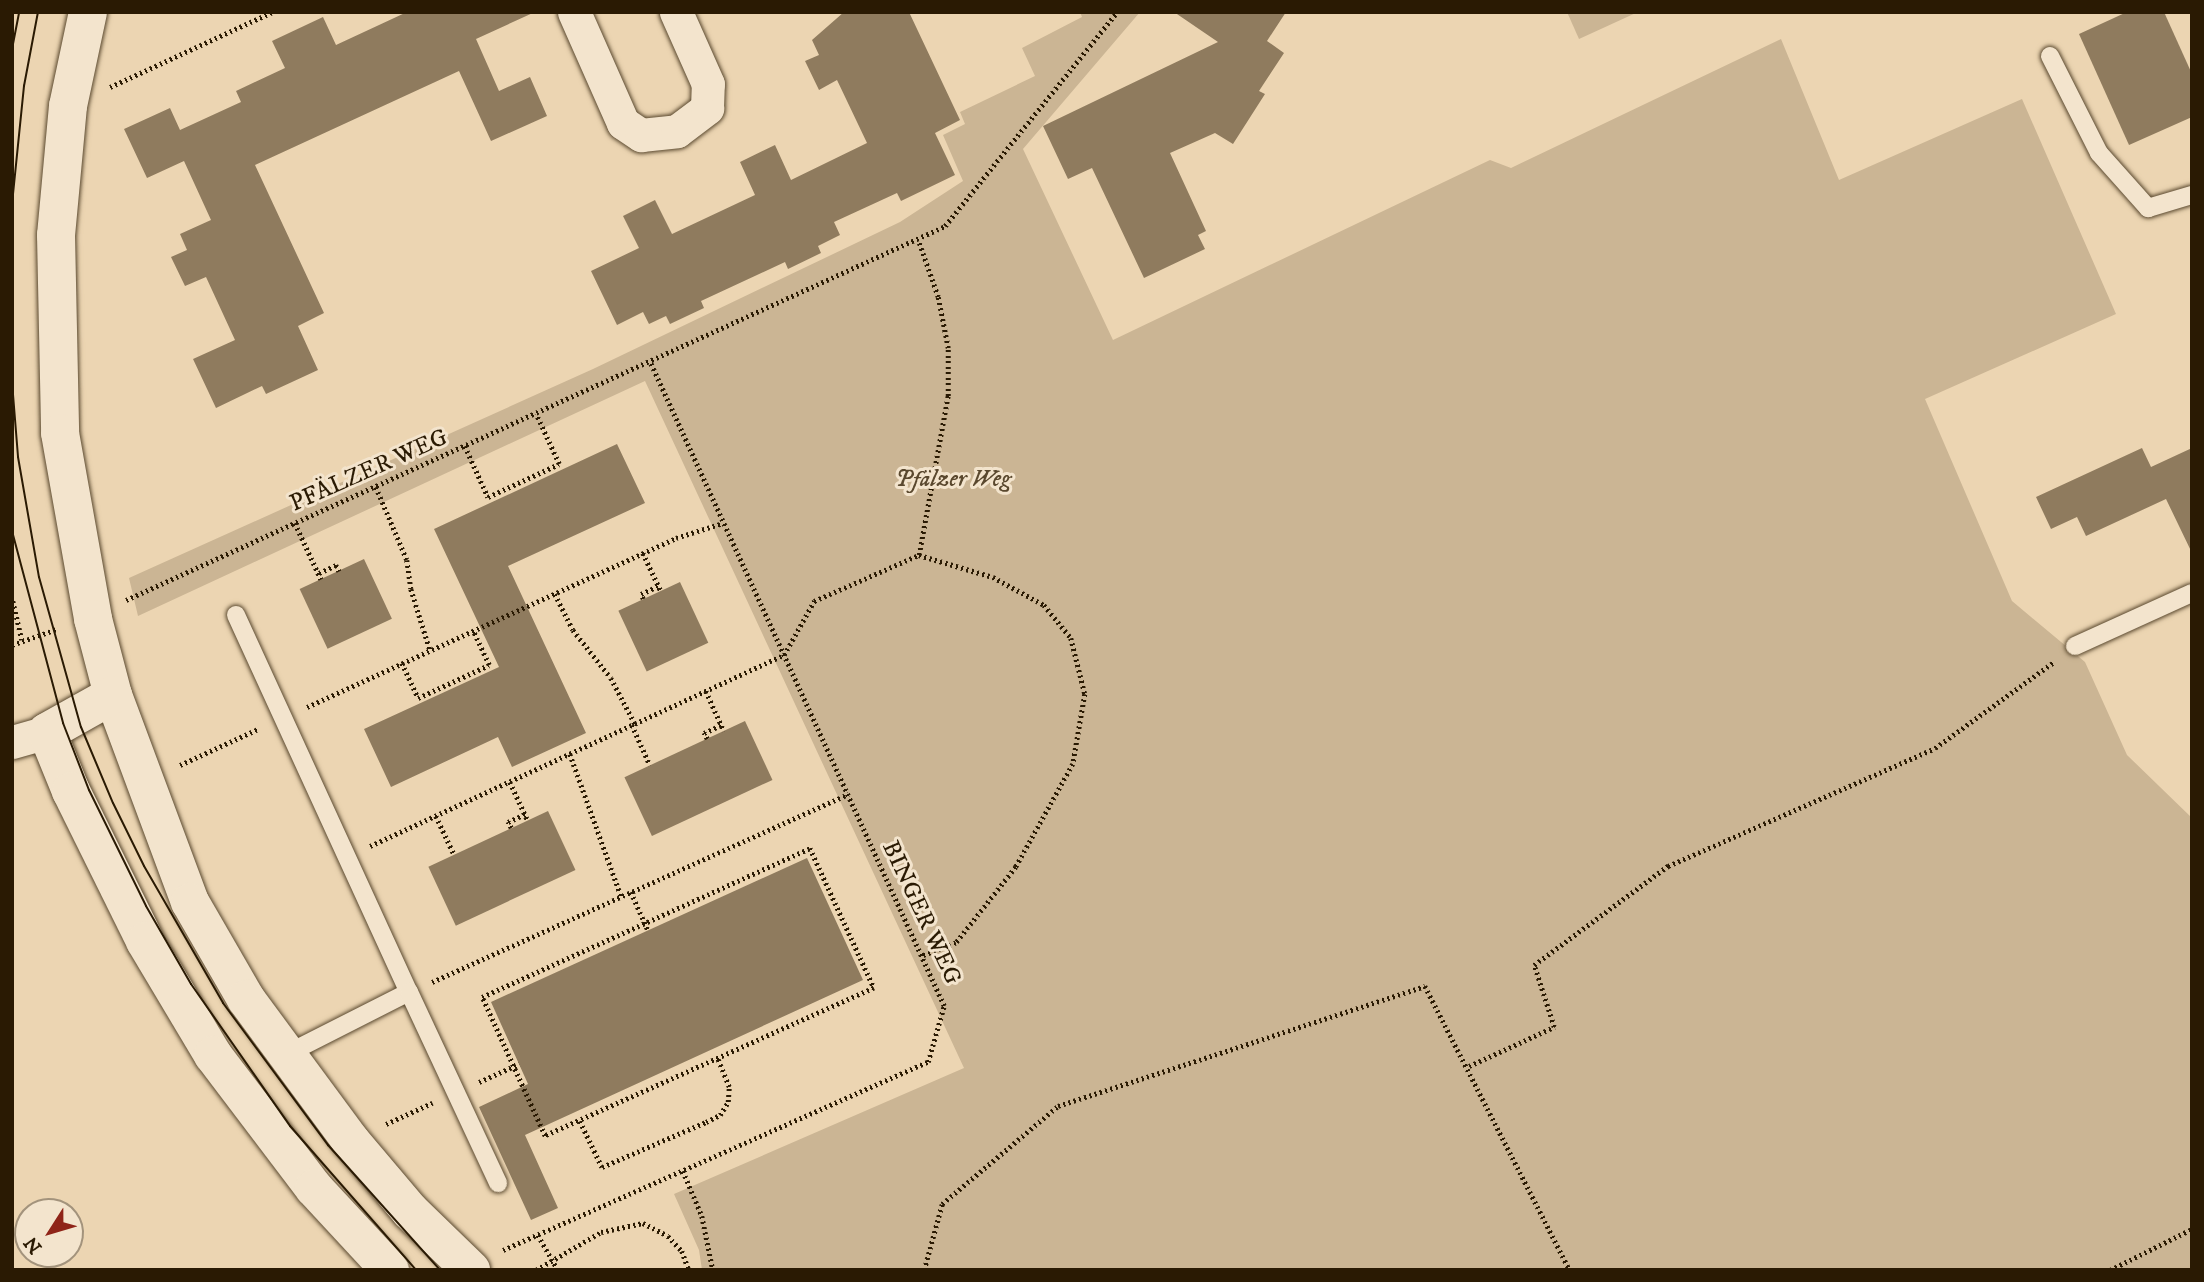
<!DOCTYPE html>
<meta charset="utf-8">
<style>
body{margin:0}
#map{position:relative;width:2204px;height:1282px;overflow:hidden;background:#ecd5b2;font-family:"IM FELL DW Pica",serif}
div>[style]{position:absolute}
.green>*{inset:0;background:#cbb594}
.building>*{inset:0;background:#8f7b5e;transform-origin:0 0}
.path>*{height:4.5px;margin-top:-2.25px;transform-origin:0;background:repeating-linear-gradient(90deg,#2a1a03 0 2px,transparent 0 5.5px)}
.roads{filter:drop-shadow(0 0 2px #5a492f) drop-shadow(0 0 2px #5a492f)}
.lane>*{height:18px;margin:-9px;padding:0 9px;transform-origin:9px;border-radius:9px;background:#f3e4cd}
.street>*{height:33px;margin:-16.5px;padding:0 16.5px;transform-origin:16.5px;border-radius:16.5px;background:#f3e4cd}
.secondary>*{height:38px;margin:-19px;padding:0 19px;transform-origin:19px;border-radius:19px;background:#f3e4cd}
.tram>*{height:2px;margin:-1px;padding:0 1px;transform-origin:1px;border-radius:1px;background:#2a1a03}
.path-bridge>*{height:4.5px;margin-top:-2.25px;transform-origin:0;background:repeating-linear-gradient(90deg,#2a1a03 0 2px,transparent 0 5.5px)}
span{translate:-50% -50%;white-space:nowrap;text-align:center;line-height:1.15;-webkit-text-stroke:6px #f3e4cd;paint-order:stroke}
.street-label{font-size:24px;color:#2a1a03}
.park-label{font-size:24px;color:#5a482e;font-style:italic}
.frame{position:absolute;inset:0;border:14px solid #2a1a03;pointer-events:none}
.north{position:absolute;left:14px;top:1198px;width:70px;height:70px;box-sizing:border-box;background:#f3e4cd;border:2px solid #a3937c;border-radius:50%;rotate:233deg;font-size:19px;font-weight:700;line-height:28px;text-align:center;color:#2a1a03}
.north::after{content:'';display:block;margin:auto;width:24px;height:32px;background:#8f2418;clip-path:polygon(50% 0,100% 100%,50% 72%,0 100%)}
</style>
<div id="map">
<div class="green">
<div style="clip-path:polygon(1080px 12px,1140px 12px,1023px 149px,1113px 340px,1490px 160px,1511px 168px,1781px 39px,1839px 180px,2022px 99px,2116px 314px,1925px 399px,2012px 601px,2085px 662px,2127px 755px,2192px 818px,2192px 1268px,702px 1270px,699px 1250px,674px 1194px,964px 1068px,645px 381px,138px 616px,129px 578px,593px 369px,900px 222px,963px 181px,943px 135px,965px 124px,960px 112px,1035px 76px,1022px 48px,1082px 17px)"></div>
<div style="clip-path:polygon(1567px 12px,1638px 12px,1579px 39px)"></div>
</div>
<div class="building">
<div style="clip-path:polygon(407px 12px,535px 12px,476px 39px,499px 91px,530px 77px,547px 116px,491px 141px,459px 71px,255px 165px,324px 313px,298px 326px,318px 370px,266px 394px,262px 386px,216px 408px,193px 359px,235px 340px,206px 277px,185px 286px,171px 257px,187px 250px,180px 234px,211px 220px,184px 161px,147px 178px,124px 129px,170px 108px,180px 130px,241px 102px,236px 91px,285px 68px,272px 41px,323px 17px,336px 45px)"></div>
<div style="clip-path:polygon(844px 12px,909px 12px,960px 120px,935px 133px,955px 175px,901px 201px,897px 193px,834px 222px,840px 235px,818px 246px,821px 253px,788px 269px,785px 262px,701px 301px,704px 308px,670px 324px,666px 316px,649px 324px,643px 312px,617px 325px,591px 271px,639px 248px,623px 216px,655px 200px,672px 234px,755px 195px,740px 162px,775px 145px,791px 180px,867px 143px,837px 80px,819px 90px,805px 61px,819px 55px,812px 40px)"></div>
<div style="clip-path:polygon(1174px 12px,1286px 12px,1267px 41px,1284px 53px,1259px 91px,1265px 94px,1233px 144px,1215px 133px,1170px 153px,1206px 231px,1198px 235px,1205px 249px,1144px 278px,1092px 168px,1068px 179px,1043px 126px,1218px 42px)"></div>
<div style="clip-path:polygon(2127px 12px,2164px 12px,2192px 74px,2192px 117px,2129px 145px,2079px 34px)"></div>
<div style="clip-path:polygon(617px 444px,645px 503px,508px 566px,586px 733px,512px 767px,498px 737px,391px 787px,364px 729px,499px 667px,434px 529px)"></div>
<div style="clip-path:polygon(2142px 448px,2151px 467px,2192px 448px,2192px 553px,2166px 499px,2086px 536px,2077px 517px,2051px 529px,2036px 497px)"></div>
<div style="left:364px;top:559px;width:66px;height:71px;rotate:65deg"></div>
<div style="left:680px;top:582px;width:67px;height:68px;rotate:65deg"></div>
<div style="left:745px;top:721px;width:65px;height:133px;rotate:65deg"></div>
<div style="left:548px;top:811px;width:65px;height:132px;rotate:65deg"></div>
<div style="clip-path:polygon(807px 858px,863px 980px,525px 1135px,558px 1208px,531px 1220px,479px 1107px,528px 1084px,491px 1002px)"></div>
</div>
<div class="path">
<div style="left:110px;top:87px;width:179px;rotate:-24.8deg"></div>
<div style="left:465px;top:446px;width:56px;rotate:65.7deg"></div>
<div style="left:488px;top:497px;width:78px;rotate:-24.9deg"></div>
<div style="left:559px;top:464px;width:55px;rotate:-114.7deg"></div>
<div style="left:376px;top:487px;width:79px;rotate:67deg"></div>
<div style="left:407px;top:560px;width:29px;rotate:82deg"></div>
<div style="left:411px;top:589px;width:64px;rotate:72.7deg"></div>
<div style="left:295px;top:523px;width:62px;rotate:65.1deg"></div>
<div style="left:643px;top:553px;width:42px;rotate:64.7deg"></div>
<div style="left:919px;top:555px;width:77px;rotate:16.6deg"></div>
<div style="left:993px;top:577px;width:58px;rotate:28.8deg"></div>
<div style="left:1044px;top:605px;width:43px;rotate:50.7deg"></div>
<div style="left:1071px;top:638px;width:58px;rotate:76deg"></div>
<div style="left:1085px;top:694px;width:71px;rotate:99.7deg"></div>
<div style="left:1073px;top:764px;width:118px;rotate:119deg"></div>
<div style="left:1016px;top:867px;width:97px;rotate:128.3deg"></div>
<div style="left:956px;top:943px;width:36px;rotate:159deg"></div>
<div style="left:319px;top:573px;width:19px;rotate:-25deg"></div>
<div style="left:336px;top:565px;width:7px;rotate:63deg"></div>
<div style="left:555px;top:594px;width:40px;rotate:63.4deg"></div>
<div style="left:573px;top:630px;width:61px;rotate:51.6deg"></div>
<div style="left:611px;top:678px;width:52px;rotate:62.4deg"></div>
<div style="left:643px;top:599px;width:5px;rotate:-112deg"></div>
<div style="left:641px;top:594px;width:19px;rotate:-25deg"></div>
<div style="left:126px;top:600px;width:900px;rotate:-24.54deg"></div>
<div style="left:945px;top:226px;width:275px;rotate:-51.2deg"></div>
<div style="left:13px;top:601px;width:40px;rotate:77deg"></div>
<div style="left:12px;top:645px;width:48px;rotate:-19.6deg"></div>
<div style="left:402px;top:663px;width:38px;rotate:65deg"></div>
<div style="left:418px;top:698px;width:78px;rotate:-24.9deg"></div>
<div style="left:489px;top:665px;width:38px;rotate:-115deg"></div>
<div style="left:706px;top:691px;width:44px;rotate:65.8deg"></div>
<div style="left:307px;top:707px;width:406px;rotate:-24.6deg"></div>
<div style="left:676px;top:538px;width:49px;rotate:-17.7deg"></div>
<div style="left:632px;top:725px;width:44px;rotate:65.8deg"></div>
<div style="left:707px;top:739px;width:7px;rotate:-117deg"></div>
<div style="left:704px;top:733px;width:19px;rotate:-25deg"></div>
<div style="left:570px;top:754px;width:151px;rotate:70.2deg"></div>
<div style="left:180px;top:765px;width:86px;rotate:-24.8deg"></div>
<div style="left:510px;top:782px;width:43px;rotate:65.2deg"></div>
<div style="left:436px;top:816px;width:42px;rotate:64.7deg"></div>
<div style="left:511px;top:828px;width:7px;rotate:-117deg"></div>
<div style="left:508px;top:822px;width:19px;rotate:-25deg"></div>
<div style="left:370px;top:846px;width:456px;rotate:-24.8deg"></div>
<div style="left:784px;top:655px;width:62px;rotate:-60.9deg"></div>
<div style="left:814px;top:601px;width:115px;rotate:-23.7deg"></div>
<div style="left:919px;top:555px;width:162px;rotate:-79.7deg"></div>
<div style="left:948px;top:396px;width:48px;rotate:-90deg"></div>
<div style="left:948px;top:348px;width:52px;rotate:-101.1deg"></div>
<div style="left:938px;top:297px;width:60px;rotate:-109.3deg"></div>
<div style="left:810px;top:848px;width:154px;rotate:65.4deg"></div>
<div style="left:874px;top:988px;width:361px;rotate:155.8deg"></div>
<div style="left:545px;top:1136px;width:153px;rotate:-114.4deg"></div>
<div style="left:482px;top:997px;width:360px;rotate:-24.4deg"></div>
<div style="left:631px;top:892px;width:42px;rotate:65.9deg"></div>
<div style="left:432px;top:982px;width:457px;rotate:-24.3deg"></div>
<div style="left:1469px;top:1066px;width:94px;rotate:-24.6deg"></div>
<div style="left:1554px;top:1027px;width:65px;rotate:-107.9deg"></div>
<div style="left:1534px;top:965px;width:167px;rotate:-36.5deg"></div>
<div style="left:1668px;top:866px;width:292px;rotate:-23.8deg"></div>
<div style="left:1935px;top:748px;width:148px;rotate:-35.9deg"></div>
<div style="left:479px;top:1082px;width:44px;rotate:-24.2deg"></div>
<div style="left:580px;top:1121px;width:51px;rotate:64.4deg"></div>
<div style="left:602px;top:1167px;width:113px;rotate:-23.4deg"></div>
<div style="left:706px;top:1122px;width:16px;rotate:-27deg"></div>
<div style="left:720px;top:1115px;width:15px;rotate:-58deg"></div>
<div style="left:728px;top:1102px;width:15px;rotate:-86deg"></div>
<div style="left:729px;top:1087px;width:31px;rotate:-112deg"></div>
<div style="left:386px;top:1124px;width:51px;rotate:-24.5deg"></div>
<div style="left:683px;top:1171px;width:49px;rotate:67.1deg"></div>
<div style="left:702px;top:1216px;width:55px;rotate:78.5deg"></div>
<div style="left:538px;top:1235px;width:40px;rotate:60.3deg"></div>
<div style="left:503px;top:1250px;width:465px;rotate:-23.9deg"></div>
<div style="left:928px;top:1062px;width:58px;rotate:-74.1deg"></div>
<div style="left:944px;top:1006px;width:708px;rotate:-114.54deg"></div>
<div style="left:924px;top:1270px;width:68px;rotate:-74.7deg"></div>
<div style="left:942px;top:1204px;width:152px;rotate:-40.2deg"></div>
<div style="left:1058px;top:1106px;width:386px;rotate:-18.1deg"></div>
<div style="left:1425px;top:986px;width:319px;rotate:63deg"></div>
<div style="left:2110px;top:1270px;width:92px;rotate:-26.6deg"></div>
</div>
<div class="roads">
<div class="lane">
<div style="left:2050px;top:56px;width:109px;rotate:63.2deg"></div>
<div style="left:2099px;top:153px;width:74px;rotate:48.3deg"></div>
<div style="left:2148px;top:208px;width:46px;rotate:-16.5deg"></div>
<div style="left:236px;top:615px;width:415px;rotate:65.4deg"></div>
<div style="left:409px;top:992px;width:139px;rotate:153.1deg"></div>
<div style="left:2075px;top:646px;width:128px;rotate:-24.4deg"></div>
<div style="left:409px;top:992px;width:211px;rotate:65deg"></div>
</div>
<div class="street">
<div style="left:574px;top:12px;width:121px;rotate:66.2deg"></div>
<div style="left:623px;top:123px;width:22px;rotate:34deg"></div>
<div style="left:641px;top:135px;width:36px;rotate:-6deg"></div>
<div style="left:677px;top:131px;width:38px;rotate:-37deg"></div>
<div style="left:707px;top:108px;width:24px;rotate:-88deg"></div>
<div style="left:708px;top:84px;width:79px;rotate:-114deg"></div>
<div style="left:12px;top:742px;width:36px;rotate:-16deg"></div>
</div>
<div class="secondary">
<div style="left:88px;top:12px;width:96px;rotate:102deg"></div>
<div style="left:68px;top:106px;width:130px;rotate:95.3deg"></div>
<div style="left:56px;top:235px;width:198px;rotate:88.8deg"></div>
<div style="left:60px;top:433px;width:189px;rotate:79.9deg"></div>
<div style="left:93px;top:619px;width:79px;rotate:75.3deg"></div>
<div style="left:113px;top:695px;width:221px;rotate:69.6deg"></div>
<div style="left:190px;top:902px;width:112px;rotate:60deg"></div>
<div style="left:246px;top:999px;width:175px;rotate:53.6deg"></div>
<div style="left:350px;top:1140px;width:93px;rotate:49.8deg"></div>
<div style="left:410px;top:1211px;width:85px;rotate:44deg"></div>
<div style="left:113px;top:695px;width:76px;rotate:150.7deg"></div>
<div style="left:47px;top:732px;width:64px;rotate:67.9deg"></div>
<div style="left:71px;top:791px;width:167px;rotate:63.7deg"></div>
<div style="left:145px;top:941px;width:133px;rotate:59.2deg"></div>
<div style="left:213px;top:1055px;width:167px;rotate:52.8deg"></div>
<div style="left:314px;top:1188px;width:112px;rotate:47.2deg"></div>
</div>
</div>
<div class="tram">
<div style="left:12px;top:49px;width:38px;rotate:-79deg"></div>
<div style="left:12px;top:204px;width:119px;rotate:-84.2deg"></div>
<div style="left:24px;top:86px;width:75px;rotate:-79.3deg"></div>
<div style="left:12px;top:382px;width:75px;rotate:85.4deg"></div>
<div style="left:18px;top:457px;width:122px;rotate:80.1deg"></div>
<div style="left:39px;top:577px;width:156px;rotate:74.4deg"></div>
<div style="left:81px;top:727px;width:82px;rotate:67.2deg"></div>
<div style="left:113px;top:803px;width:70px;rotate:63.8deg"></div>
<div style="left:144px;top:866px;width:158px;rotate:60deg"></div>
<div style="left:223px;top:1003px;width:177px;rotate:53.5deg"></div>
<div style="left:328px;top:1145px;width:168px;rotate:48.1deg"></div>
<div style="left:12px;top:531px;width:199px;rotate:75.1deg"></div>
<div style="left:63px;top:723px;width:72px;rotate:68.8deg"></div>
<div style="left:89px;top:790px;width:129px;rotate:63.8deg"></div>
<div style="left:146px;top:906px;width:90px;rotate:60deg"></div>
<div style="left:191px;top:984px;width:173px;rotate:55.1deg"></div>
<div style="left:290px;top:1126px;width:191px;rotate:48.8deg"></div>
</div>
<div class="path-bridge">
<div style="left:536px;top:1270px;width:75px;rotate:-30.3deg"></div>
<div style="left:601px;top:1232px;width:43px;rotate:-12.1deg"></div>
<div style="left:643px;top:1223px;width:28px;rotate:27deg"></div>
<div style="left:668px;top:1236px;width:21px;rotate:47deg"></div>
<div style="left:682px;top:1251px;width:20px;rotate:70deg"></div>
</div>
<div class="street-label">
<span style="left:369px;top:471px;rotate:-24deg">PFÄLZER WEG</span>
<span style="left:921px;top:913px;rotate:65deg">BINGER WEG</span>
</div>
<div class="park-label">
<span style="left:953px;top:480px">Pfälzer Weg</span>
</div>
<div class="frame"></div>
<div class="north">N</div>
</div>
